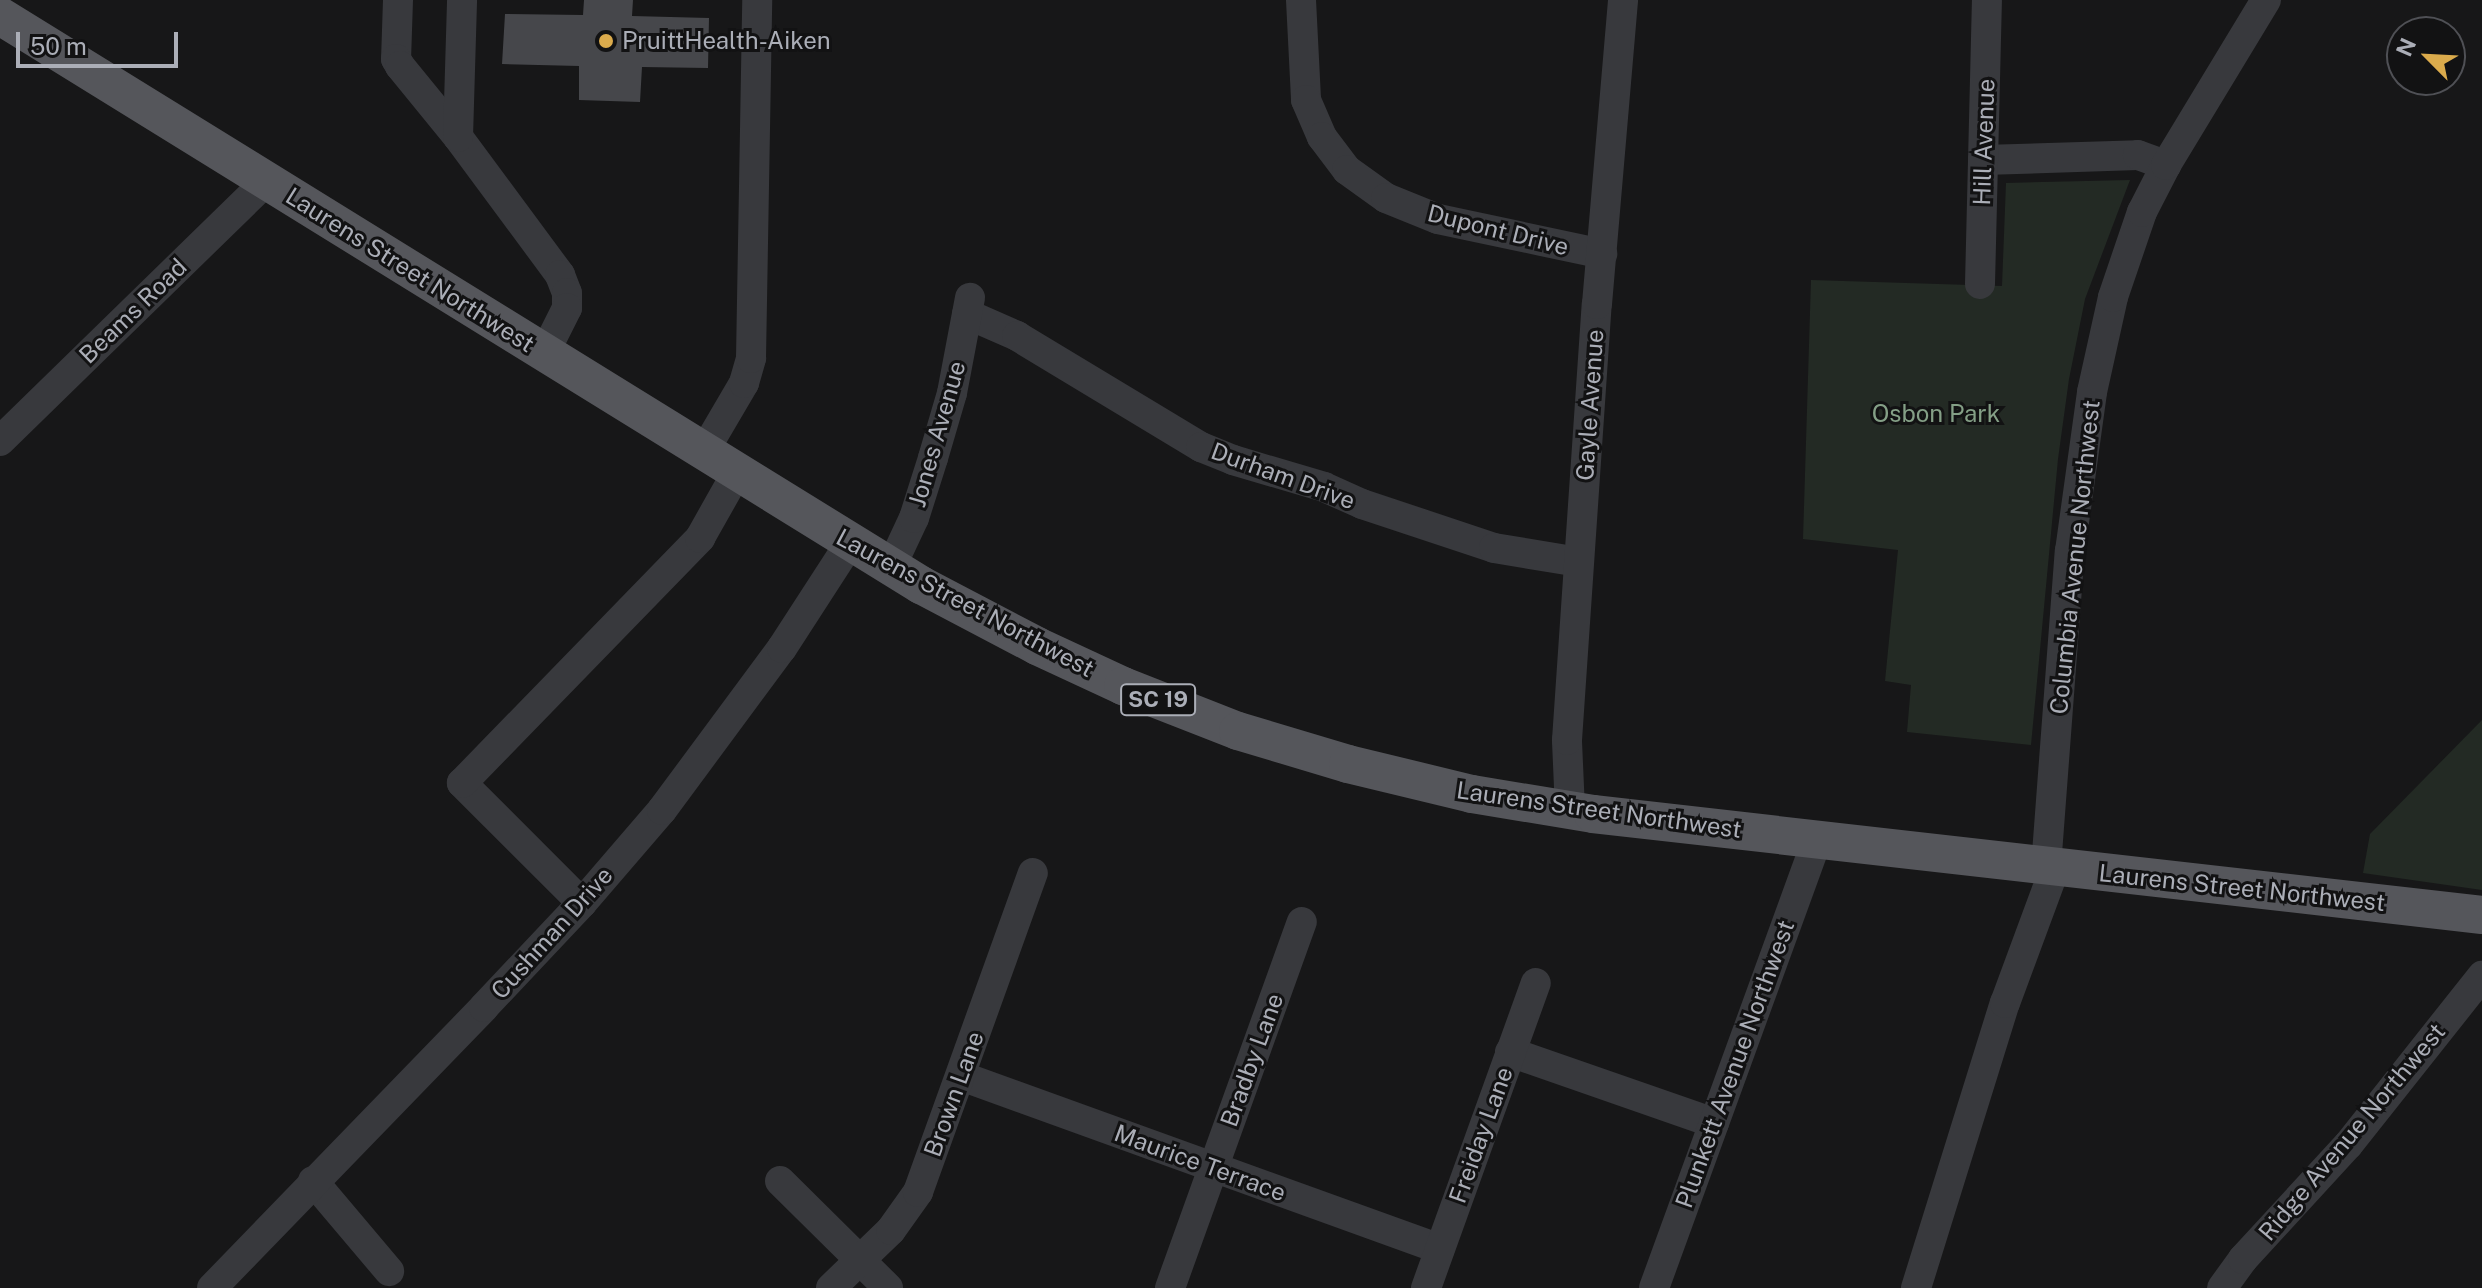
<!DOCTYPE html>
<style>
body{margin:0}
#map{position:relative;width:2482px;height:1288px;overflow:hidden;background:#171718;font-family:"Public Sans",sans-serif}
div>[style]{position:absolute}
.green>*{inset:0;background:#232a24}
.building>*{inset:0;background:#46474b}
.minor>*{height:30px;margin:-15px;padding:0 15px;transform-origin:15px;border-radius:15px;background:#38393d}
.major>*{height:38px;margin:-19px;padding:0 19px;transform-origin:19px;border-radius:19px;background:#55565b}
.dots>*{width:22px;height:22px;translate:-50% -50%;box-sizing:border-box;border:4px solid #121213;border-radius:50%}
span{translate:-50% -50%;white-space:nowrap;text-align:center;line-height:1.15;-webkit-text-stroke:6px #121213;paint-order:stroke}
.shield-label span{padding:2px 6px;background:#121213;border:2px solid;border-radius:6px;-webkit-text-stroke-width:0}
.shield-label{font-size:22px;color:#abaeb7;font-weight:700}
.poi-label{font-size:24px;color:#abaeb7}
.left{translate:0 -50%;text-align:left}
.street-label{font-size:24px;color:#abaeb7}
.park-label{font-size:24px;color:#849f86}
.north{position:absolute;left:2386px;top:16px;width:80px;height:80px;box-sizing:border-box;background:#121213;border:2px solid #4f5055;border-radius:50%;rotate:294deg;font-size:22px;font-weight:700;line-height:32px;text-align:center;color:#abaeb7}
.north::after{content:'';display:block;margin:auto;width:28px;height:36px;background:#dbab4c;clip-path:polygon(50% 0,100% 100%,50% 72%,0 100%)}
.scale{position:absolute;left:16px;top:32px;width:162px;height:36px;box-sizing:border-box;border:4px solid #abaeb7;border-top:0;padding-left:10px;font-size:24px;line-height:28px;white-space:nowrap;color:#abaeb7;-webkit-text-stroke:6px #121213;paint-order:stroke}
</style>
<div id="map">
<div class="green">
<div style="clip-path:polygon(2130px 180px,2085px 299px,2069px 379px,2058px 459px,2031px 745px,1907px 732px,1911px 685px,1885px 681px,1898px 550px,1803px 539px,1811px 280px,2002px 286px,2006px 183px)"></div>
<div style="clip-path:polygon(2482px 720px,2482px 890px,2363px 873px,2370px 834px)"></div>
</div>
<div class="building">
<div style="clip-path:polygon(584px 0,633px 0,632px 16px,709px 18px,708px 68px,642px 67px,640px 102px,579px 100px,579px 66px,502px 64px,505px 14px,583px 15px)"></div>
</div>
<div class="minor">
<div style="left:398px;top:0;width:59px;rotate:91.9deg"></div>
<div style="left:396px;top:59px;width:8px;rotate:60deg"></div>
<div style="left:400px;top:66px;width:92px;rotate:50.8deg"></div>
<div style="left:458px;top:137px;width:172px;rotate:53.5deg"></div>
<div style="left:560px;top:275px;width:19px;rotate:69deg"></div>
<div style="left:567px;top:293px;width:15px;rotate:90deg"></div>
<div style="left:567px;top:308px;width:51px;rotate:116.6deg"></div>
<div style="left:1301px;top:0;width:100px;rotate:87.1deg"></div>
<div style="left:1306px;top:100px;width:40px;rotate:66.6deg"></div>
<div style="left:1322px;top:137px;width:41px;rotate:52.9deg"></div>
<div style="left:1347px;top:170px;width:48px;rotate:35.7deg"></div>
<div style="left:1386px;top:198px;width:56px;rotate:22deg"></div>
<div style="left:1438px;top:219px;width:168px;rotate:12deg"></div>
<div style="left:458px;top:137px;width:137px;rotate:-88.3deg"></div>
<div style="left:1983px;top:160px;width:155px;rotate:-1.8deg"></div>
<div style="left:2138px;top:155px;width:30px;rotate:20deg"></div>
<div style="left:1980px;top:284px;width:284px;rotate:-88.6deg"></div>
<div style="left:967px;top:314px;width:55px;rotate:23.7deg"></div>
<div style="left:1017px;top:336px;width:215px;rotate:31.1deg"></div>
<div style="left:1201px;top:447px;width:35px;rotate:22deg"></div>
<div style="left:1233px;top:460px;width:95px;rotate:16.5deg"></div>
<div style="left:1324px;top:487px;width:42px;rotate:24.1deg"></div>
<div style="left:1362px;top:504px;width:139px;rotate:18.4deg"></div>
<div style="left:1494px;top:548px;width:86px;rotate:9.4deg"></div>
<div style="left:0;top:441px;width:372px;rotate:-44.3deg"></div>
<div style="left:703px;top:453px;width:81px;rotate:-59.6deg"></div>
<div style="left:744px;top:383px;width:26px;rotate:-74deg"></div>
<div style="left:751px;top:358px;width:358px;rotate:-89deg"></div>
<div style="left:891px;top:567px;width:54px;rotate:-64.9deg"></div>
<div style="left:914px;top:518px;width:63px;rotate:-72.4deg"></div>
<div style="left:933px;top:458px;width:68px;rotate:-73.7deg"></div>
<div style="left:952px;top:393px;width:97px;rotate:-79.3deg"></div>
<div style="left:1570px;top:810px;width:70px;rotate:-92.5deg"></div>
<div style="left:1567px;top:740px;width:437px;rotate:-86.1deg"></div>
<div style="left:1597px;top:304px;width:305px;rotate:-85.1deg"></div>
<div style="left:2046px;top:867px;width:317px;rotate:-85.7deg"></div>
<div style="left:2070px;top:551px;width:161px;rotate:-82.1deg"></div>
<div style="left:2092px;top:392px;width:97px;rotate:-77.5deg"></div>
<div style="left:2113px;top:297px;width:90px;rotate:-71.2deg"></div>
<div style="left:2142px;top:212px;width:53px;rotate:-62.9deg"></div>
<div style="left:2166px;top:165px;width:193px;rotate:-58.8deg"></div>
<div style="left:582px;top:903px;width:170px;rotate:-135deg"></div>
<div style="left:462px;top:783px;width:342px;rotate:-45.8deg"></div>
<div style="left:700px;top:538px;width:73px;rotate:-60.6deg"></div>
<div style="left:1510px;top:1052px;width:216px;rotate:19.2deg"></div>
<div style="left:961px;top:1076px;width:509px;rotate:19.86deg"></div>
<div style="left:313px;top:1181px;width:118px;rotate:49.8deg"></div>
<div style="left:780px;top:1181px;width:152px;rotate:44.7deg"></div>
<div style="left:212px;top:1288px;width:391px;rotate:-45.9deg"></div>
<div style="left:484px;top:1007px;width:143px;rotate:-46.7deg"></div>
<div style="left:582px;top:903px;width:123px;rotate:-49.3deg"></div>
<div style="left:662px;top:810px;width:202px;rotate:-53.5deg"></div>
<div style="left:782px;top:648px;width:125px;rotate:-57.1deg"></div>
<div style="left:831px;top:1288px;width:83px;rotate:-44deg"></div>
<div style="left:891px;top:1230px;width:47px;rotate:-54.6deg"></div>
<div style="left:918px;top:1192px;width:339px;rotate:-70.2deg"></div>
<div style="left:1170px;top:1288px;width:389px;rotate:-70.2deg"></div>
<div style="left:1426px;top:1288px;width:324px;rotate:-70.2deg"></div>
<div style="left:1654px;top:1288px;width:476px;rotate:-70deg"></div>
<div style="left:1916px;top:1288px;width:299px;rotate:-72.7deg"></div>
<div style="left:2005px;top:1003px;width:144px;rotate:-69.7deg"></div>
<div style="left:2222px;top:1288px;width:36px;rotate:-54deg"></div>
<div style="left:2243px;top:1259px;width:155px;rotate:-47.4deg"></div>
<div style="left:2348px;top:1145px;width:216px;rotate:-51.6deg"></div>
</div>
<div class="major">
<div style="left:0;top:16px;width:1083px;rotate:31.71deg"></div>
<div style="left:921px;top:585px;width:131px;rotate:27.7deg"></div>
<div style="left:1037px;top:646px;width:95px;rotate:24.9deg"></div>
<div style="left:1123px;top:686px;width:123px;rotate:21.4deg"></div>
<div style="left:1238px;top:731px;width:115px;rotate:16.7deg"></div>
<div style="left:1348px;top:764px;width:128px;rotate:13.6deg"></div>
<div style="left:1472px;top:794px;width:123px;rotate:9.4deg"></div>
<div style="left:1593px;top:814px;width:895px;rotate:6.48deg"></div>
</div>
<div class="dots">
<div style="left:606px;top:41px;background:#dbab4c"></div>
</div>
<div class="shield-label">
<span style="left:1158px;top:700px">SC 19</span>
</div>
<div class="poi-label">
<span class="left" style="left:622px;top:41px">PruittHealth-Aiken</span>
</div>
<div class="street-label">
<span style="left:1984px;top:142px;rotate:-88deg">Hill Avenue</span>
<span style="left:1498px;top:230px;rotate:14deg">Dupont Drive</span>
<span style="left:410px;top:270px;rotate:32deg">Laurens Street Northwest</span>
<span style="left:133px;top:311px;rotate:-44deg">Beams Road</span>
<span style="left:1590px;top:405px;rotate:-86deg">Gayle Avenue</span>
<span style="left:937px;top:434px;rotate:-74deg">Jones Avenue</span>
<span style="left:1283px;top:476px;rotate:20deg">Durham Drive</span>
<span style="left:2075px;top:557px;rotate:-84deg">Columbia Avenue Northwest</span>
<span style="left:965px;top:603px;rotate:28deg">Laurens Street Northwest</span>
<span style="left:1599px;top:810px;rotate:8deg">Laurens Street Northwest</span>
<span style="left:2242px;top:888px;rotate:6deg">Laurens Street Northwest</span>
<span style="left:552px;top:933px;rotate:-48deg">Cushman Drive</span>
<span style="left:1252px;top:1060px;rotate:-70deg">Bradby Lane</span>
<span style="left:1735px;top:1064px;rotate:-70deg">Plunkett Avenue Northwest</span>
<span style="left:954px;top:1094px;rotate:-70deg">Brown Lane</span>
<span style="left:2352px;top:1132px;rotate:-50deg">Ridge Avenue Northwest</span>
<span style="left:1481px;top:1135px;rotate:-70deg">Freiday Lane</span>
<span style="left:1200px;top:1163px;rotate:20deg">Maurice Terrace</span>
</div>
<div class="park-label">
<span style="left:1936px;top:414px">Osbon Park</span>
</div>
<div class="north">N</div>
<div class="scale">50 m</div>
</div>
